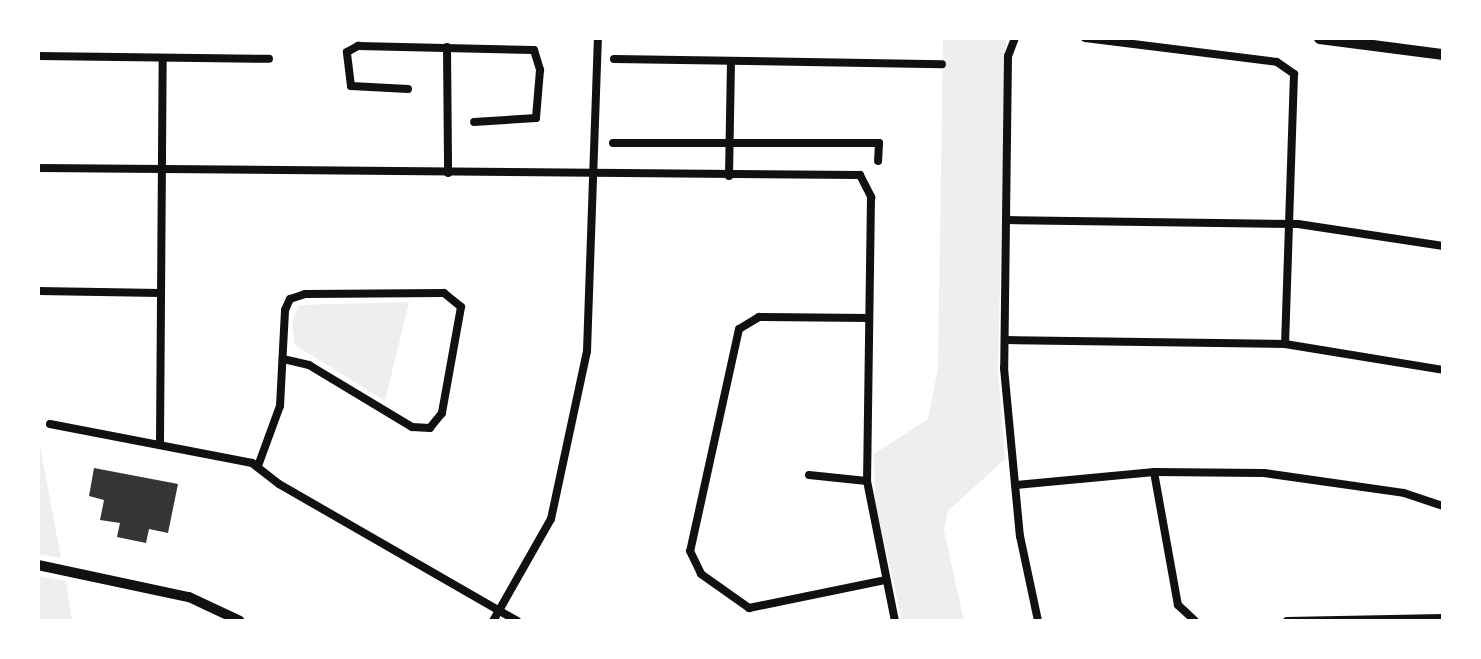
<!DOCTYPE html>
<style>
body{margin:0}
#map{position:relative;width:1481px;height:659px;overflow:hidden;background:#fff;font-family:Signika,sans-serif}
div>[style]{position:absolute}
.green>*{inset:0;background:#eee}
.building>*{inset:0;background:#353535}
.minor>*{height:8px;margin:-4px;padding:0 4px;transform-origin:4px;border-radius:4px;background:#111}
.tertiary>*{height:10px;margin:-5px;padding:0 5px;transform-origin:5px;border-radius:5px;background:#111}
.secondary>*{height:11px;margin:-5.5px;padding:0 5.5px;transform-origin:5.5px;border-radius:5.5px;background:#111}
span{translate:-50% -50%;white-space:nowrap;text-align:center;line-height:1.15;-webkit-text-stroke:6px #fff;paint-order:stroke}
.frame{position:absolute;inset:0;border:40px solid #fff;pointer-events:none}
</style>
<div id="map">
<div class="green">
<div style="clip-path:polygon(943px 38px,1006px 38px,998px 369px,1005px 459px,948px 511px,944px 530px,964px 621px,902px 621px,875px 501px,874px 454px,928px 419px,938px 367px)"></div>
<div style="clip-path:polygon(409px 302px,385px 401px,295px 345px,292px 322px,299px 305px)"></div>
<div style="clip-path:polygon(38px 432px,42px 456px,61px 558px,38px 554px)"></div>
<div style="clip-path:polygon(38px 576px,66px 581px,72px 621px,38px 621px)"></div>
</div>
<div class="building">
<div style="clip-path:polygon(94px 468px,178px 484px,168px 533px,149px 529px,146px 543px,117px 537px,120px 523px,100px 520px,104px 500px,89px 496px)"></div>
</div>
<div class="minor">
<div style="left:1015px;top:38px;width:19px;rotate:111deg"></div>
<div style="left:1008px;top:56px;width:312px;rotate:90.7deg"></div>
<div style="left:1004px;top:368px;width:169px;rotate:84.6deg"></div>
<div style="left:1020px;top:536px;width:87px;rotate:78deg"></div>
<div style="left:1085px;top:38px;width:193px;rotate:7.1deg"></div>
<div style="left:1277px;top:62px;width:21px;rotate:35deg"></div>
<div style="left:1294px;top:74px;width:270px;rotate:91.9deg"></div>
<div style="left:447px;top:47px;width:126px;rotate:89.5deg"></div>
<div style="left:38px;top:56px;width:231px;rotate:0.7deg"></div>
<div style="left:614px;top:59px;width:328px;rotate:0.9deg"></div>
<div style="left:408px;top:89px;width:57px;rotate:-177deg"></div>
<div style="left:351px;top:86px;width:34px;rotate:-97deg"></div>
<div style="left:347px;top:52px;width:13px;rotate:-29deg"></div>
<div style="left:358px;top:46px;width:176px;rotate:1.3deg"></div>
<div style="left:534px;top:50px;width:21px;rotate:73deg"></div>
<div style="left:540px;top:70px;width:48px;rotate:94.8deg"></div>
<div style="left:536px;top:118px;width:62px;rotate:176.3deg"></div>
<div style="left:613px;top:143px;width:266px"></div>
<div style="left:879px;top:143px;width:18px;rotate:93deg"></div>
<div style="left:38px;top:168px;width:822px;rotate:0.49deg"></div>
<div style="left:860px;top:175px;width:25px;rotate:63deg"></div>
<div style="left:871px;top:197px;width:284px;rotate:90.8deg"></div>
<div style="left:867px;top:481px;width:143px;rotate:78.7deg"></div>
<div style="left:729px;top:176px;width:115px;rotate:-89deg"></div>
<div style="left:1007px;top:220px;width:291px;rotate:0.8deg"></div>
<div style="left:1298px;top:224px;width:147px;rotate:8.6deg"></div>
<div style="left:38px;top:291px;width:122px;rotate:0.9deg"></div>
<div style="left:869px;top:318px;width:110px;rotate:-179.5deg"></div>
<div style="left:759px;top:317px;width:23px;rotate:149deg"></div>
<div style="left:739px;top:329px;width:227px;rotate:102.4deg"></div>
<div style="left:690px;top:551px;width:25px;rotate:64deg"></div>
<div style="left:701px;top:574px;width:59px;rotate:35.3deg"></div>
<div style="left:749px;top:608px;width:140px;rotate:-11.6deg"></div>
<div style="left:1007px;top:340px;width:278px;rotate:0.8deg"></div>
<div style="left:1285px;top:344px;width:160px;rotate:9.3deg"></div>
<div style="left:50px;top:424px;width:206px;rotate:10.9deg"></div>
<div style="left:252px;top:463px;width:34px;rotate:38deg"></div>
<div style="left:279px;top:484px;width:275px;rotate:29.9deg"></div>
<div style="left:160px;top:442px;width:384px;rotate:-89.6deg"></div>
<div style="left:258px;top:466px;width:64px;rotate:-69.9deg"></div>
<div style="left:280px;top:406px;width:96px;rotate:-87deg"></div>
<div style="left:285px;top:310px;width:12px;rotate:-66deg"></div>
<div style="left:290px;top:299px;width:16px;rotate:-18deg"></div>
<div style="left:305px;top:294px;width:139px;rotate:-0.4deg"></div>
<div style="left:444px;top:293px;width:22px;rotate:39deg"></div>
<div style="left:461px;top:307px;width:108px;rotate:100.2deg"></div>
<div style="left:442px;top:413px;width:19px;rotate:129deg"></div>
<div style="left:430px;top:428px;width:18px;rotate:-177deg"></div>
<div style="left:412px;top:427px;width:120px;rotate:-149deg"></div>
<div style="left:309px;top:365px;width:27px;rotate:-167deg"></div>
<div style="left:1154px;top:472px;width:135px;rotate:79.8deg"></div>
<div style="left:1178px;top:605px;width:23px;rotate:43deg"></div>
<div style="left:809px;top:475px;width:58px;rotate:5.9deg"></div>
<div style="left:1015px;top:485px;width:140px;rotate:-5.3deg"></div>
<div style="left:1154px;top:472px;width:110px;rotate:0.5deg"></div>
<div style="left:1264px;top:473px;width:141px;rotate:8.1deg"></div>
<div style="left:1404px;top:493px;width:41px;rotate:18.4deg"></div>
<div style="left:493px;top:621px;width:117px;rotate:-60.4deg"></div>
<div style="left:551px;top:519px;width:172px;rotate:-77.9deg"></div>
<div style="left:587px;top:351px;width:313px;rotate:-88deg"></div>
<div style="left:1287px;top:621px;width:156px;rotate:-1.1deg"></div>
</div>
<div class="tertiary">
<div style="left:38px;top:565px;width:154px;rotate:12deg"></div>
<div style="left:189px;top:597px;width:56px;rotate:25.2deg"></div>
</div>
<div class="secondary">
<div style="left:1319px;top:38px;width:125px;rotate:7.4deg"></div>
</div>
<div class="frame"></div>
</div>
